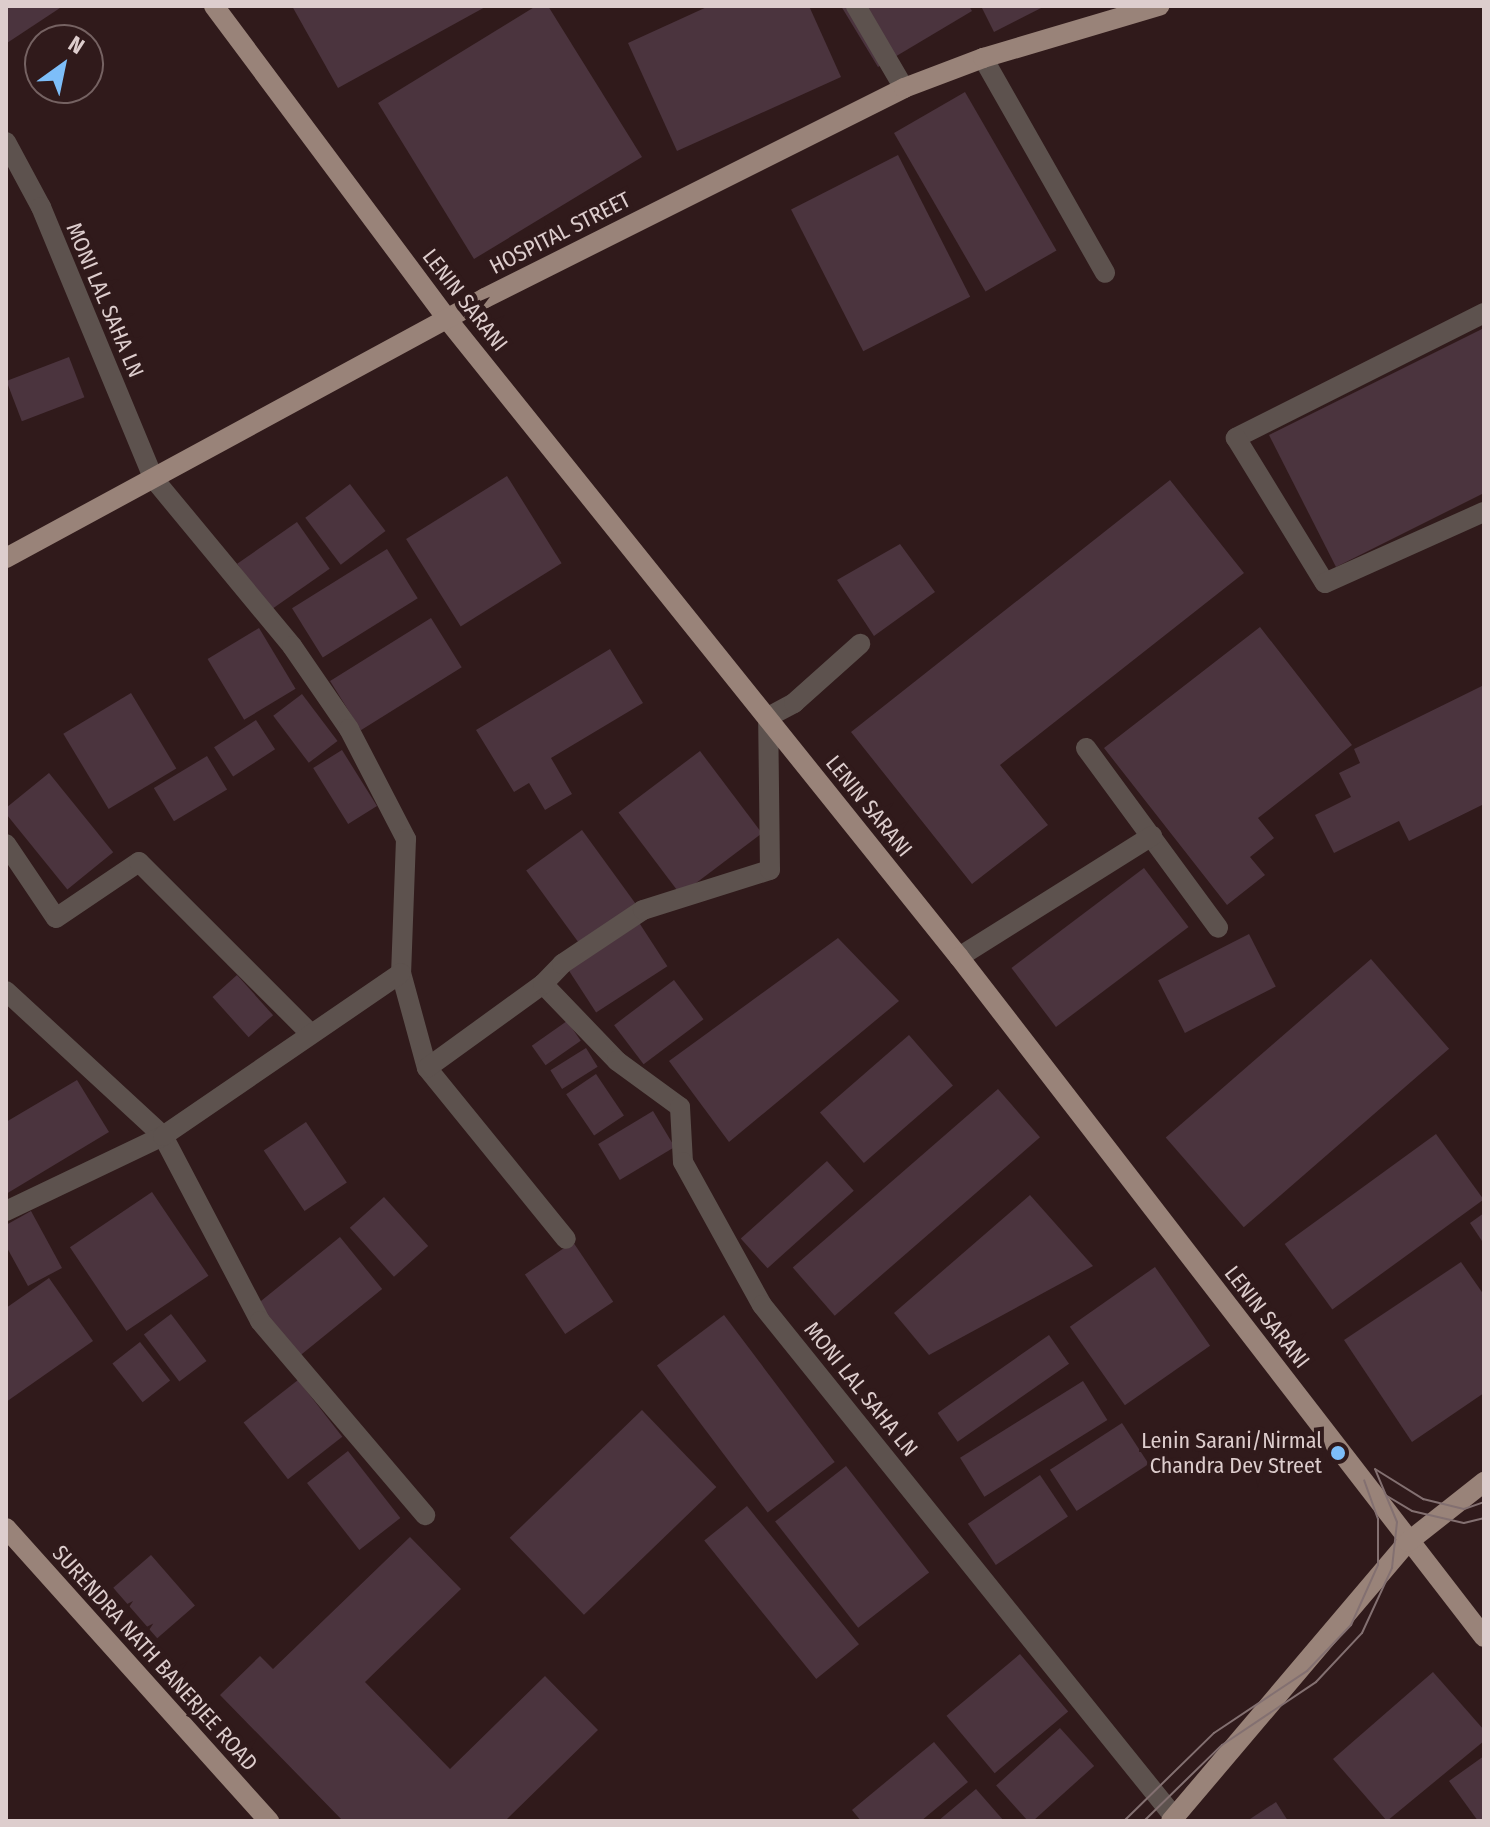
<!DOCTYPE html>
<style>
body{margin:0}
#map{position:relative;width:1490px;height:1827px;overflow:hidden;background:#301a1b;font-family:"Fira Sans Condensed",sans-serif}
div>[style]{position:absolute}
.building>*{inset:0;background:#4b343e;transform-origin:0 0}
.minor>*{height:20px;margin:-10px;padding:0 10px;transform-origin:10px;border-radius:10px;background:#5d524e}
.major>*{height:20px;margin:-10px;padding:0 10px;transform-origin:10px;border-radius:10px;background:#998379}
.tram>*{height:2px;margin:-1px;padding:0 1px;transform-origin:1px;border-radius:1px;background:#837071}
.dots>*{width:22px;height:22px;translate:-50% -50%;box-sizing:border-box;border:4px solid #301a1b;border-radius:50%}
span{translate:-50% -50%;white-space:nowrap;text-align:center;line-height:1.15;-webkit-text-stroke:8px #301a1b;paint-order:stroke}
.street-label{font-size:22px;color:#ddcdcd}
.poi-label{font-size:22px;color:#ddcdcd}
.right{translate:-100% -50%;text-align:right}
.frame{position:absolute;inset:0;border:8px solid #ddcdcd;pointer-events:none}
.north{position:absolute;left:24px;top:24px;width:80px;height:80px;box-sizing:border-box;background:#301a1b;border:2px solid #756262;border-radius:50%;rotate:33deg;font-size:22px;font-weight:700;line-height:32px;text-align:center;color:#ddcdcd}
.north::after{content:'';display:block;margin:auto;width:28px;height:36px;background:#7dbef9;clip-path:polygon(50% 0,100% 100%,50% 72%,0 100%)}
</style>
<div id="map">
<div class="building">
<div style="clip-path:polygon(6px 6px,63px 6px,7px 43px)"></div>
<div style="clip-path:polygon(292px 6px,487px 6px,338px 88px)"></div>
<div style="clip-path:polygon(536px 6px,548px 6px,642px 157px,474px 259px,378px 103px)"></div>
<div style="clip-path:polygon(709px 6px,809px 6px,841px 77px,677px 151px,628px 43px)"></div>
<div style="clip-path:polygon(841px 6px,969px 6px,972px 11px,878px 67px)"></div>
<div style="clip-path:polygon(981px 6px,1045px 6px,994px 32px)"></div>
<div style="left:965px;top:92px;width:183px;height:82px;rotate:60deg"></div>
<div style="left:898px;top:155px;width:159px;height:120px;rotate:63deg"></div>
<div style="clip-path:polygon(1484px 328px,1484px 493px,1336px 567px,1269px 435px)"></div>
<div style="left:69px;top:357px;width:43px;height:67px;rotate:69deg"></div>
<div style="left:507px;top:476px;width:103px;height:119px;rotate:58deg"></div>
<div style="clip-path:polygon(1170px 480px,1244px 573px,1000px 765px,1048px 825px,972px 884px,851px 732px)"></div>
<div style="left:350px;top:484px;width:59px;height:56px;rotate:53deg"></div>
<div style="left:297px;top:522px;width:57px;height:73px;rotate:55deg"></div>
<div style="clip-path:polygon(900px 544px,935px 592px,874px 636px,837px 580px)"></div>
<div style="left:387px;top:549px;width:58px;height:112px;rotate:58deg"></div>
<div style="left:431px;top:618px;width:58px;height:119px;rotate:58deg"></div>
<div style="clip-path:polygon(1260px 627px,1352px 745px,1258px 818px,1274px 838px,1250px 857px,1265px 875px,1227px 905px,1104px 748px)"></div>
<div style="left:259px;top:628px;width:71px;height:60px;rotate:59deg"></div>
<div style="clip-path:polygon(610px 649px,643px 703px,551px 758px,572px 794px,545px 810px,529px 783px,514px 792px,476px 730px)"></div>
<div style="clip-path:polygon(1484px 685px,1484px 804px,1409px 841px,1399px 821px,1334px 853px,1315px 815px,1351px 797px,1339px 773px,1360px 763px,1354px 749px)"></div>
<div style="left:131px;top:693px;width:88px;height:79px;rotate:59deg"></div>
<div style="left:302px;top:694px;width:59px;height:36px;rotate:53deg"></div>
<div style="left:256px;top:720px;width:35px;height:50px;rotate:57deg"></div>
<div style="left:342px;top:750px;width:66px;height:34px;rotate:58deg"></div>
<div style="left:700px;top:751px;width:103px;height:102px;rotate:53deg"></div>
<div style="left:207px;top:756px;width:39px;height:62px;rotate:59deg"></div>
<div style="left:49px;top:773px;width:102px;height:59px;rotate:51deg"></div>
<div style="left:582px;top:830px;width:94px;height:69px;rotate:54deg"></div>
<div style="left:1144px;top:868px;width:74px;height:166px;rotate:53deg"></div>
<div style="left:638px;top:921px;width:54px;height:85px;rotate:57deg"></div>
<div style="left:1249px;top:934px;width:59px;height:102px;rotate:63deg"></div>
<div style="clip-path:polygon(838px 938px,899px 1001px,729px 1142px,669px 1061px)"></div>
<div style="left:1371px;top:959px;width:119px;height:272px;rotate:49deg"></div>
<div style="left:237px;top:975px;width:54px;height:33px;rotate:48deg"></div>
<div style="left:674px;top:980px;width:49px;height:75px;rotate:53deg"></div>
<div style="left:567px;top:1021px;width:24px;height:43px;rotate:55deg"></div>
<div style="left:909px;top:1035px;width:67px;height:118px;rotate:49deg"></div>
<div style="left:586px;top:1048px;width:22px;height:42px;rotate:58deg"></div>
<div style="left:596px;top:1074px;width:50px;height:36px;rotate:56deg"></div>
<div style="clip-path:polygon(77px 1080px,109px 1132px,6px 1194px,6px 1122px)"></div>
<div style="left:998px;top:1089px;width:64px;height:272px;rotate:49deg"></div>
<div style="left:653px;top:1111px;width:42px;height:64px;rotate:59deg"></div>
<div style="left:306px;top:1122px;width:73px;height:51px;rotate:56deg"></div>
<div style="left:1436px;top:1134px;width:81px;height:187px;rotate:54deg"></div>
<div style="left:827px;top:1161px;width:40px;height:116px;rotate:48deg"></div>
<div style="left:152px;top:1192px;width:101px;height:99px;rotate:56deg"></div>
<div style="clip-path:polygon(1030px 1195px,1093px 1266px,929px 1355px,894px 1313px)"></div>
<div style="left:384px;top:1197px;width:66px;height:46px;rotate:48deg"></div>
<div style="clip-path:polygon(31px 1211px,62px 1268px,28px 1286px,6px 1246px,6px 1225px)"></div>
<div style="clip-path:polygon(1484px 1213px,1484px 1244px,1470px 1223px)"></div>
<div style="left:340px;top:1237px;width:67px;height:106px;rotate:51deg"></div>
<div style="left:573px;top:1242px;width:72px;height:58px;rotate:56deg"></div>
<div style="clip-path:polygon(1461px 1262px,1484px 1295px,1484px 1393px,1412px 1442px,1344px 1340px)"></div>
<div style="left:1155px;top:1267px;width:96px;height:104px;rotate:55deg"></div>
<div style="clip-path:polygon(49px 1278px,93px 1341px,6px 1402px,6px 1308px)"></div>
<div style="left:171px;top:1314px;width:59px;height:34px;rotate:53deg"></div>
<div style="left:724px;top:1315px;width:184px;height:84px;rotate:53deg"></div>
<div style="left:1049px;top:1335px;width:35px;height:136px;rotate:55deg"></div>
<div style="left:140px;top:1342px;width:49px;height:35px;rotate:52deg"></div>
<div style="left:298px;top:1380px;width:72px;height:69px;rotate:52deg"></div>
<div style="left:1083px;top:1381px;width:46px;height:145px;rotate:58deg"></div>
<div style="left:642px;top:1410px;width:107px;height:184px;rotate:46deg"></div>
<div style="left:1122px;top:1423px;width:49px;height:86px;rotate:57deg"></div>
<div style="left:348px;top:1451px;width:85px;height:52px;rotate:52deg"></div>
<div style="left:846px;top:1466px;width:135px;height:90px;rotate:52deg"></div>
<div style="left:1040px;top:1475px;width:50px;height:87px;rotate:56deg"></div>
<div style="left:747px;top:1506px;width:178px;height:55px;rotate:51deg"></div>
<div style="clip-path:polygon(410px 1537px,461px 1589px,365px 1682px,450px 1769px,545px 1676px,598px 1730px,505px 1821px,343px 1821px,220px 1695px,260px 1656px,273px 1669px)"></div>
<div style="left:151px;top:1555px;width:67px;height:50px;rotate:49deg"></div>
<div style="left:1020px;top:1654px;width:75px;height:96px;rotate:50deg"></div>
<div style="clip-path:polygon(1433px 1672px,1484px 1730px,1484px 1741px,1387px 1821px,1333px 1759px)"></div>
<div style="left:1060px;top:1728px;width:51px;height:86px;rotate:48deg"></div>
<div style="clip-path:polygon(934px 1742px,968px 1782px,921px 1821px,861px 1821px,852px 1810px)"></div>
<div style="clip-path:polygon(1484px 1756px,1484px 1821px,1478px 1821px,1449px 1781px)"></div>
<div style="clip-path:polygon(976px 1789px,1004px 1821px,938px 1821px)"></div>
<div style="clip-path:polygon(1276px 1802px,1288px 1821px,1247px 1821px)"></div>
</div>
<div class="minor">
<div style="left:856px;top:6px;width:95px;rotate:59.7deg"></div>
<div style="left:983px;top:58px;width:247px;rotate:60.4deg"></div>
<div style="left:6px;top:142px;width:74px;rotate:61.7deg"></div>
<div style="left:41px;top:207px;width:293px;rotate:67.5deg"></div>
<div style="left:153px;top:478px;width:218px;rotate:50.4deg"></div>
<div style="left:292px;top:646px;width:101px;rotate:55.5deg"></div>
<div style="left:349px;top:729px;width:124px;rotate:62.6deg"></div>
<div style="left:406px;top:839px;width:134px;rotate:92.1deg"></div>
<div style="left:401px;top:973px;width:98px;rotate:74.7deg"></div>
<div style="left:427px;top:1068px;width:220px;rotate:50.9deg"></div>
<div style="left:1484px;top:313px;width:278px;rotate:153.3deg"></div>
<div style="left:1236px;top:438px;width:170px;rotate:58.5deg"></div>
<div style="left:1325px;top:583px;width:174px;rotate:-24.1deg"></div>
<div style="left:1086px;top:748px;width:223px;rotate:53.7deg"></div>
<div style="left:6px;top:844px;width:89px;rotate:56deg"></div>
<div style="left:56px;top:918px;width:100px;rotate:-34deg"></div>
<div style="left:139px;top:862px;width:243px;rotate:45deg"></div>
<div style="left:959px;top:957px;width:228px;rotate:-32.1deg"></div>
<div style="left:543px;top:984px;width:107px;rotate:46.1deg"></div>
<div style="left:617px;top:1061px;width:78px;rotate:36.1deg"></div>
<div style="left:680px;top:1107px;width:55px;rotate:86.9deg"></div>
<div style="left:683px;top:1162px;width:163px;rotate:61.1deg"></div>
<div style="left:762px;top:1305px;width:659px;rotate:51.16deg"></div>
<div style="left:6px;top:991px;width:214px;rotate:42.7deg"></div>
<div style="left:163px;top:1136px;width:209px;rotate:62.3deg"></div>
<div style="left:260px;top:1321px;width:255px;rotate:49.6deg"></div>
<div style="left:427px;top:1068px;width:143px;rotate:-35.9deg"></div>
<div style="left:543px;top:984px;width:28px;rotate:-46deg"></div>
<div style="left:562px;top:964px;width:97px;rotate:-33.7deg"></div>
<div style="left:643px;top:910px;width:133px;rotate:-17.5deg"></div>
<div style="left:770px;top:870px;width:153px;rotate:-90.7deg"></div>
<div style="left:768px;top:717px;width:30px;rotate:-28deg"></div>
<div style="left:794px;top:703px;width:89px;rotate:-41.8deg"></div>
<div style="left:6px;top:1211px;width:174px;rotate:-25.5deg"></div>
<div style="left:163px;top:1136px;width:288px;rotate:-34.4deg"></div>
</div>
<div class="major">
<div style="left:214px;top:6px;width:390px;rotate:53.3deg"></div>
<div style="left:447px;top:319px;width:818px;rotate:51.25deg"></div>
<div style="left:959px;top:957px;width:859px;rotate:52.33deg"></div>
<div style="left:6px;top:558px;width:545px;rotate:-28.49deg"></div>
<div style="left:485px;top:298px;width:469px;rotate:-26.6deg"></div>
<div style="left:904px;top:88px;width:85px;rotate:-20.8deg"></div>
<div style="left:983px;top:58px;width:184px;rotate:-16.5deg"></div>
<div style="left:6px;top:1528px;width:394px;rotate:48.1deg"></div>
<div style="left:1171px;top:1821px;width:366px;rotate:-49.7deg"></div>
<div style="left:1408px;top:1542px;width:97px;rotate:-38.3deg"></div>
</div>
<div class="tram">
<div style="left:1375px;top:1469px;width:57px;rotate:32deg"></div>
<div style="left:1423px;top:1499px;width:42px;rotate:13.7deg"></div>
<div style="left:1464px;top:1509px;width:21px;rotate:-19deg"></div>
<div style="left:1387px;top:1496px;width:29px;rotate:31deg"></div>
<div style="left:1412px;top:1511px;width:53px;rotate:13deg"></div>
<div style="left:1464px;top:1523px;width:21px;rotate:-14deg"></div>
<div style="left:1124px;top:1821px;width:126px;rotate:-44.4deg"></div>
<div style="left:1214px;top:1733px;width:112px;rotate:-33.7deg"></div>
<div style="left:1307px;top:1671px;width:64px;rotate:-46.3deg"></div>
<div style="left:1351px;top:1625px;width:66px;rotate:-65.8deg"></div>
<div style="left:1378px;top:1565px;width:46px;rotate:-90deg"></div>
<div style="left:1378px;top:1519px;width:41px;rotate:-109.7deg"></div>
<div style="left:1144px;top:1821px;width:109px;rotate:-44.3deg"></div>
<div style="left:1222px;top:1745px;width:113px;rotate:-33.8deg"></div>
<div style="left:1316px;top:1682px;width:67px;rotate:-46.8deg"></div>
<div style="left:1362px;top:1633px;width:72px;rotate:-65.2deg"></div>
<div style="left:1392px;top:1568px;width:46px;rotate:-83.8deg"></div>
<div style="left:1397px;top:1522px;width:57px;rotate:-112.5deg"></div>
</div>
<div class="dots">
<div style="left:1338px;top:1453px;background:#7dbef9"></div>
</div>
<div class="street-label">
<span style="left:560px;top:233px;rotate:-27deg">HOSPITAL STREET</span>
<span style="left:105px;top:300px;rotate:67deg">MONI LAL SAHA LN</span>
<span style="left:465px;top:300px;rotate:52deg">LENIN SARANI</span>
<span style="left:869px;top:806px;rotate:51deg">LENIN SARANI</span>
<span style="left:1267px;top:1317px;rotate:52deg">LENIN SARANI</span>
<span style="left:861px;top:1389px;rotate:51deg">MONI LAL SAHA LN</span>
<span style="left:155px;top:1658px;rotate:48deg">SURENDRA NATH BANERJEE ROAD</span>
</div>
<div class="poi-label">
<span class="right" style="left:1322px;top:1453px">Lenin Sarani/Nirmal<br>Chandra Dev Street</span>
</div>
<div class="frame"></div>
<div class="north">N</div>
</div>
